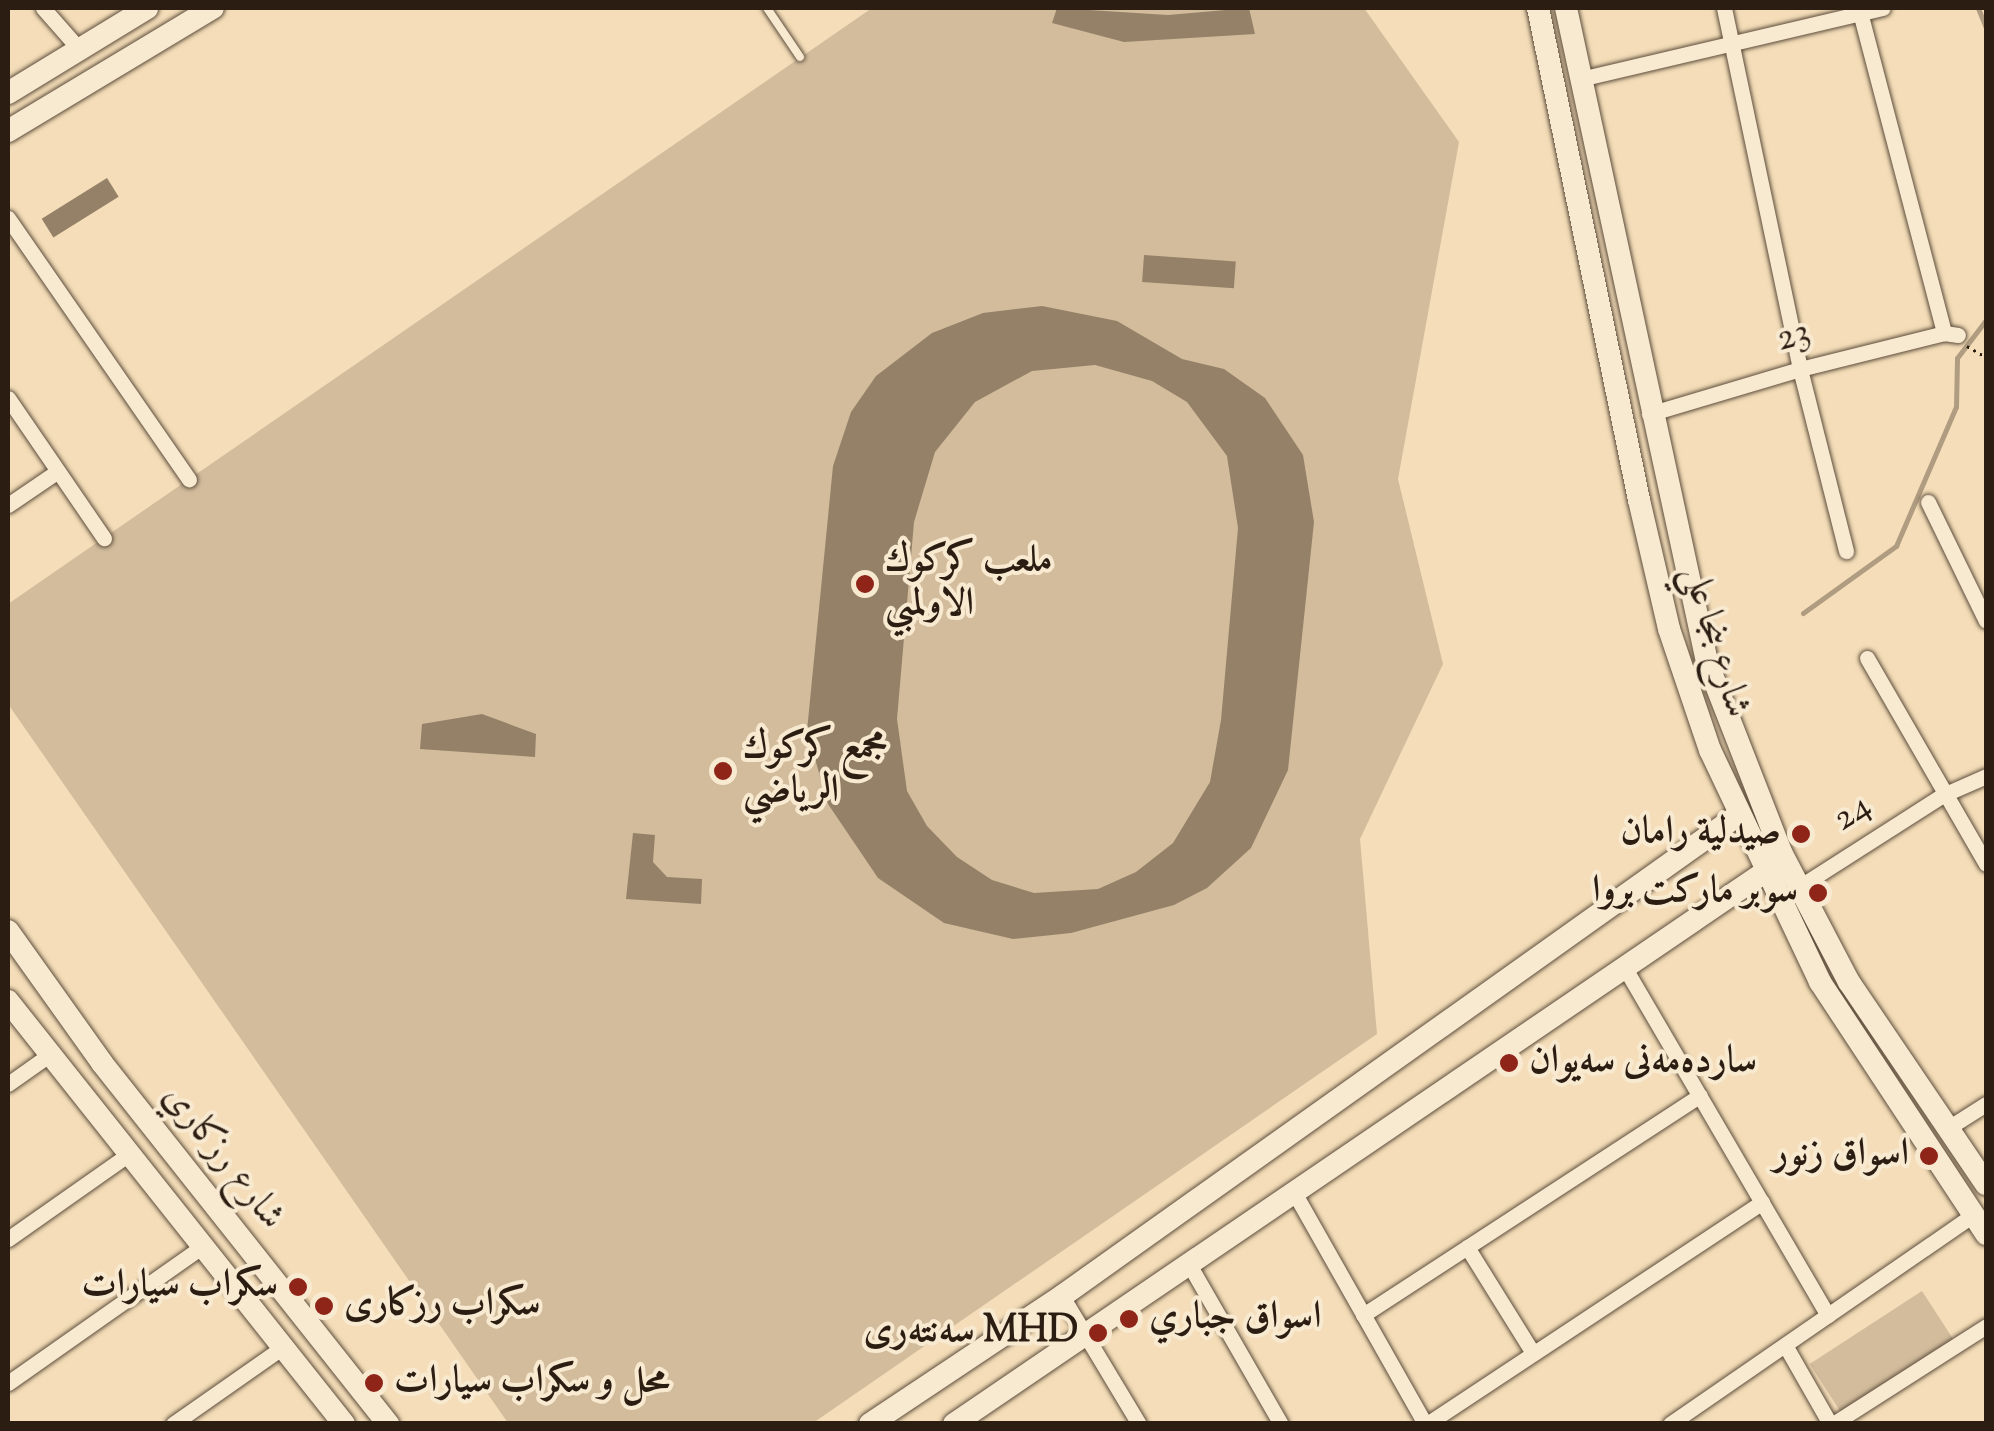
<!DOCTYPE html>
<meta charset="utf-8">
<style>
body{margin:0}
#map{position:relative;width:1994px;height:1431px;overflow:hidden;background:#f4ddb8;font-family:"Sorts Mill Goudy",Amiri,serif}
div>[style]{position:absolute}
.green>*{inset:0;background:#d2bc9c;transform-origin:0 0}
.stream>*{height:5px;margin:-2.5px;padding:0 2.5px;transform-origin:2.5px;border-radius:2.5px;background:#b09c80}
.building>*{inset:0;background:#948168;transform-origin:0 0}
.path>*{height:2.5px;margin-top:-1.25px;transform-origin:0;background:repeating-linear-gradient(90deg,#2b1d12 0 2.5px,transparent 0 7.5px)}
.roads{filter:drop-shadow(0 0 2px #5d4d3c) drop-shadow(0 0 2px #5d4d3c)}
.lane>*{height:8px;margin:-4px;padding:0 4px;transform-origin:4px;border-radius:4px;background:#f8e9d1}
.street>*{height:15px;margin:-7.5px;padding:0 7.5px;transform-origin:7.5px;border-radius:7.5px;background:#f8e9d1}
.secondary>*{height:22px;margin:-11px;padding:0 11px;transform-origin:11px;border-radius:11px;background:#f8e9d1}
.dots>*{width:28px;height:28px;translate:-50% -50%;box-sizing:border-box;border:5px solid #f8e9d1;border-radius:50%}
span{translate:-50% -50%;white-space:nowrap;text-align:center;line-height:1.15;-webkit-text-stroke:8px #f8e9d1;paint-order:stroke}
.street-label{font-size:38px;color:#2b1d12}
.poi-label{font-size:38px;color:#2b1d12;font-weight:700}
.left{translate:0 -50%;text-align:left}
.right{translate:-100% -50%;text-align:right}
.frame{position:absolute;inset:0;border:10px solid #2b1d12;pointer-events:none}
</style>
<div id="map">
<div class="green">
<div style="clip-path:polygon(872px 8px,1364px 8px,1459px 142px,1398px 479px,1443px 664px,1360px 839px,1377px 1034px,813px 1423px,508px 1423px,8px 704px,8px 604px)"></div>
<div style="left:1922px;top:1291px;width:61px;height:134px;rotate:57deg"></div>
</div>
<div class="stream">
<div style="left:1978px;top:8px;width:22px;rotate:68deg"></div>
<div style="left:1803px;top:613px;width:115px;rotate:-35.8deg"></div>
<div style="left:1896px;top:546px;width:151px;rotate:-66.7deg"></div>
<div style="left:1956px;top:407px;width:49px;rotate:-88.8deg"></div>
<div style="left:1957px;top:358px;width:48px;rotate:-52.7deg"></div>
</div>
<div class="building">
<div style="clip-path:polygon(1057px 8px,1168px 15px,1249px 8px,1255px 34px,1124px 42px,1052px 23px)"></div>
<div style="left:107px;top:178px;width:22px;height:77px;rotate:58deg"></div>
<div style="left:1144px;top:255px;width:92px;height:27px;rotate:4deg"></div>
<div style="clip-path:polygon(evenodd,1042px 306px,1117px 321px,1182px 359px,1224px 369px,1265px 398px,1303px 455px,1314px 522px,1288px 770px,1251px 848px,1207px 888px,1174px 905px,1071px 933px,1013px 939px,944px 923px,878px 878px,828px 804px,807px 731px,833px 466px,851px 412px,876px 376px,932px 333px,983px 313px,1042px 306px,1095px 365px,1152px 381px,1187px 402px,1227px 456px,1238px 528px,1221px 720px,1210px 782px,1173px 843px,1136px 872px,1098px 889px,1034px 893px,992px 880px,957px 857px,927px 826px,907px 791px,897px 719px,914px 522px,935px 452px,975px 402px,1032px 371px,1095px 365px)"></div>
<div style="clip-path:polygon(482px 714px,536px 734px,535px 757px,420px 749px,422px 724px)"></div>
<div style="clip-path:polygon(633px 833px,655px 835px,653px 862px,667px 877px,702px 879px,701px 904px,626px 899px)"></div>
</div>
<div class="path">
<div style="left:1967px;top:346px;width:22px;rotate:30deg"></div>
</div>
<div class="roads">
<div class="lane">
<div style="left:767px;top:8px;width:59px;rotate:56deg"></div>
</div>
<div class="street">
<div style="left:43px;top:8px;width:55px;rotate:48.7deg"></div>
<div style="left:1724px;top:8px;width:369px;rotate:78.1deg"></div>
<div style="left:1800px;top:369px;width:188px;rotate:75.8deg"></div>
<div style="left:1861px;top:16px;width:328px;rotate:75.3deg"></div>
<div style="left:1580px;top:79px;width:311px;rotate:-13.2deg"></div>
<div style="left:8px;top:218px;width:318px;rotate:55.3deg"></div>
<div style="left:8px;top:398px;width:170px;rotate:55.6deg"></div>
<div style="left:1649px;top:414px;width:158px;rotate:-16.6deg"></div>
<div style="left:1800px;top:369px;width:148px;rotate:-14deg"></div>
<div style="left:1944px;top:333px;width:14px;rotate:8deg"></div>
<div style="left:1928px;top:502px;width:132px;rotate:64deg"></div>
<div style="left:8px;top:505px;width:60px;rotate:-34.2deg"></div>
<div style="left:1867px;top:658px;width:238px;rotate:60deg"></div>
<div style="left:1799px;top:887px;width:171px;rotate:-32.6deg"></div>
<div style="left:1943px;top:795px;width:47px;rotate:-23.8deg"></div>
<div style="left:1626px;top:970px;width:400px;rotate:59.7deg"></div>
<div style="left:8px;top:1084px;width:50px;rotate:-35.3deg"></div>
<div style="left:1948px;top:1128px;width:45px;rotate:-32.3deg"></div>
<div style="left:1295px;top:1194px;width:264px;rotate:60.5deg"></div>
<div style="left:8px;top:1239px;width:148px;rotate:-35.1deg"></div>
<div style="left:1467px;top:1247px;width:125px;rotate:58.1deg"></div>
<div style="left:1190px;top:1266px;width:182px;rotate:60.1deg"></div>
<div style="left:1062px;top:1296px;width:149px;rotate:59deg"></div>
<div style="left:1363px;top:1315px;width:402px;rotate:-33.1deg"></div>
<div style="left:1785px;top:1345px;width:91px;rotate:60.3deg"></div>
<div style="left:8px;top:1383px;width:238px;rotate:-35.1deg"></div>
<div style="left:173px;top:1424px;width:134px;rotate:-35deg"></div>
<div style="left:1427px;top:1424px;width:402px;rotate:-33.5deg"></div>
<div style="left:1670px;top:1424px;width:368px;rotate:-34.6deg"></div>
<div style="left:1833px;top:1424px;width:182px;rotate:-32.6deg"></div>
</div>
<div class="secondary">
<div style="left:1538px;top:8px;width:502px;rotate:78.4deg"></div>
<div style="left:1639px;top:500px;width:132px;rotate:76.9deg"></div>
<div style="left:1669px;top:629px;width:128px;rotate:71.3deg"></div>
<div style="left:1710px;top:750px;width:257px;rotate:64.6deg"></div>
<div style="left:1820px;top:982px;width:302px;rotate:56.6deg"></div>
<div style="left:1566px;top:8px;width:669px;rotate:77.83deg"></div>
<div style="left:1707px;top:662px;width:206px;rotate:68.7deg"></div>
<div style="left:1782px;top:854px;width:144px;rotate:62.4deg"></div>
<div style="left:1849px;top:982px;width:244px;rotate:55.9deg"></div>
<div style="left:8px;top:93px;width:163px;rotate:-31.4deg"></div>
<div style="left:8px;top:131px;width:239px;rotate:-31deg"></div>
<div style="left:8px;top:931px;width:162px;rotate:54.5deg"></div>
<div style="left:102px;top:1063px;width:461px;rotate:51.6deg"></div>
<div style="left:8px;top:1001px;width:540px;rotate:51.54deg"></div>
<div style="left:870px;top:1424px;width:231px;rotate:-33.7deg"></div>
<div style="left:1062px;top:1296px;width:828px;rotate:-35.42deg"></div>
<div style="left:954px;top:1424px;width:981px;rotate:-34.24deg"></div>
</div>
</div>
<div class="dots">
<div style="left:865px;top:584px;background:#8f2418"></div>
<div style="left:723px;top:771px;background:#8f2418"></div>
<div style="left:1801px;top:834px;background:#8f2418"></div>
<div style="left:1818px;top:893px;background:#8f2418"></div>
<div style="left:1509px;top:1063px;background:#8f2418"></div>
<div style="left:1929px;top:1156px;background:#8f2418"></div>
<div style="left:298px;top:1287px;background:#8f2418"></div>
<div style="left:324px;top:1306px;background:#8f2418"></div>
<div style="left:1129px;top:1319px;background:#8f2418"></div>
<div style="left:1098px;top:1333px;background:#8f2418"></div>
<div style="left:374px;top:1383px;background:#8f2418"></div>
</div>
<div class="street-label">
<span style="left:1794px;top:338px;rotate:-15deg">23</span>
<span style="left:1714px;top:642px;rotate:73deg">شارع بنجا علي</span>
<span style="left:1853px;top:814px;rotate:-33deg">24</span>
<span style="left:222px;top:1158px;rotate:52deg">شارع رزكاري</span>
</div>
<div class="poi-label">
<span class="left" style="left:885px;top:584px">ملعب كركوك<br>الاولمبي</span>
<span class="left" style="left:743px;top:771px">مجمع كركوك<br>الرياضي</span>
<span class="right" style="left:1781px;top:834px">صيدلية رامان</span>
<span class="right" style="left:1798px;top:893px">سوبر ماركت بروا</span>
<span class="left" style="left:1529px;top:1063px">ساردەمەنی سەیوان</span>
<span class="right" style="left:1909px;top:1156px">اسواق زنور</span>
<span class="right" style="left:278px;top:1287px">سكراب سيارات</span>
<span class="left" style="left:344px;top:1306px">سكراب رزكارى</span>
<span class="left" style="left:1149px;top:1319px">اسواق جباري</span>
<span class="right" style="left:1078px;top:1333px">سەنتەری MHD</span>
<span class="left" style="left:394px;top:1383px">محل و سكراب سيارات</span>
</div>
<div class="frame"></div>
</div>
